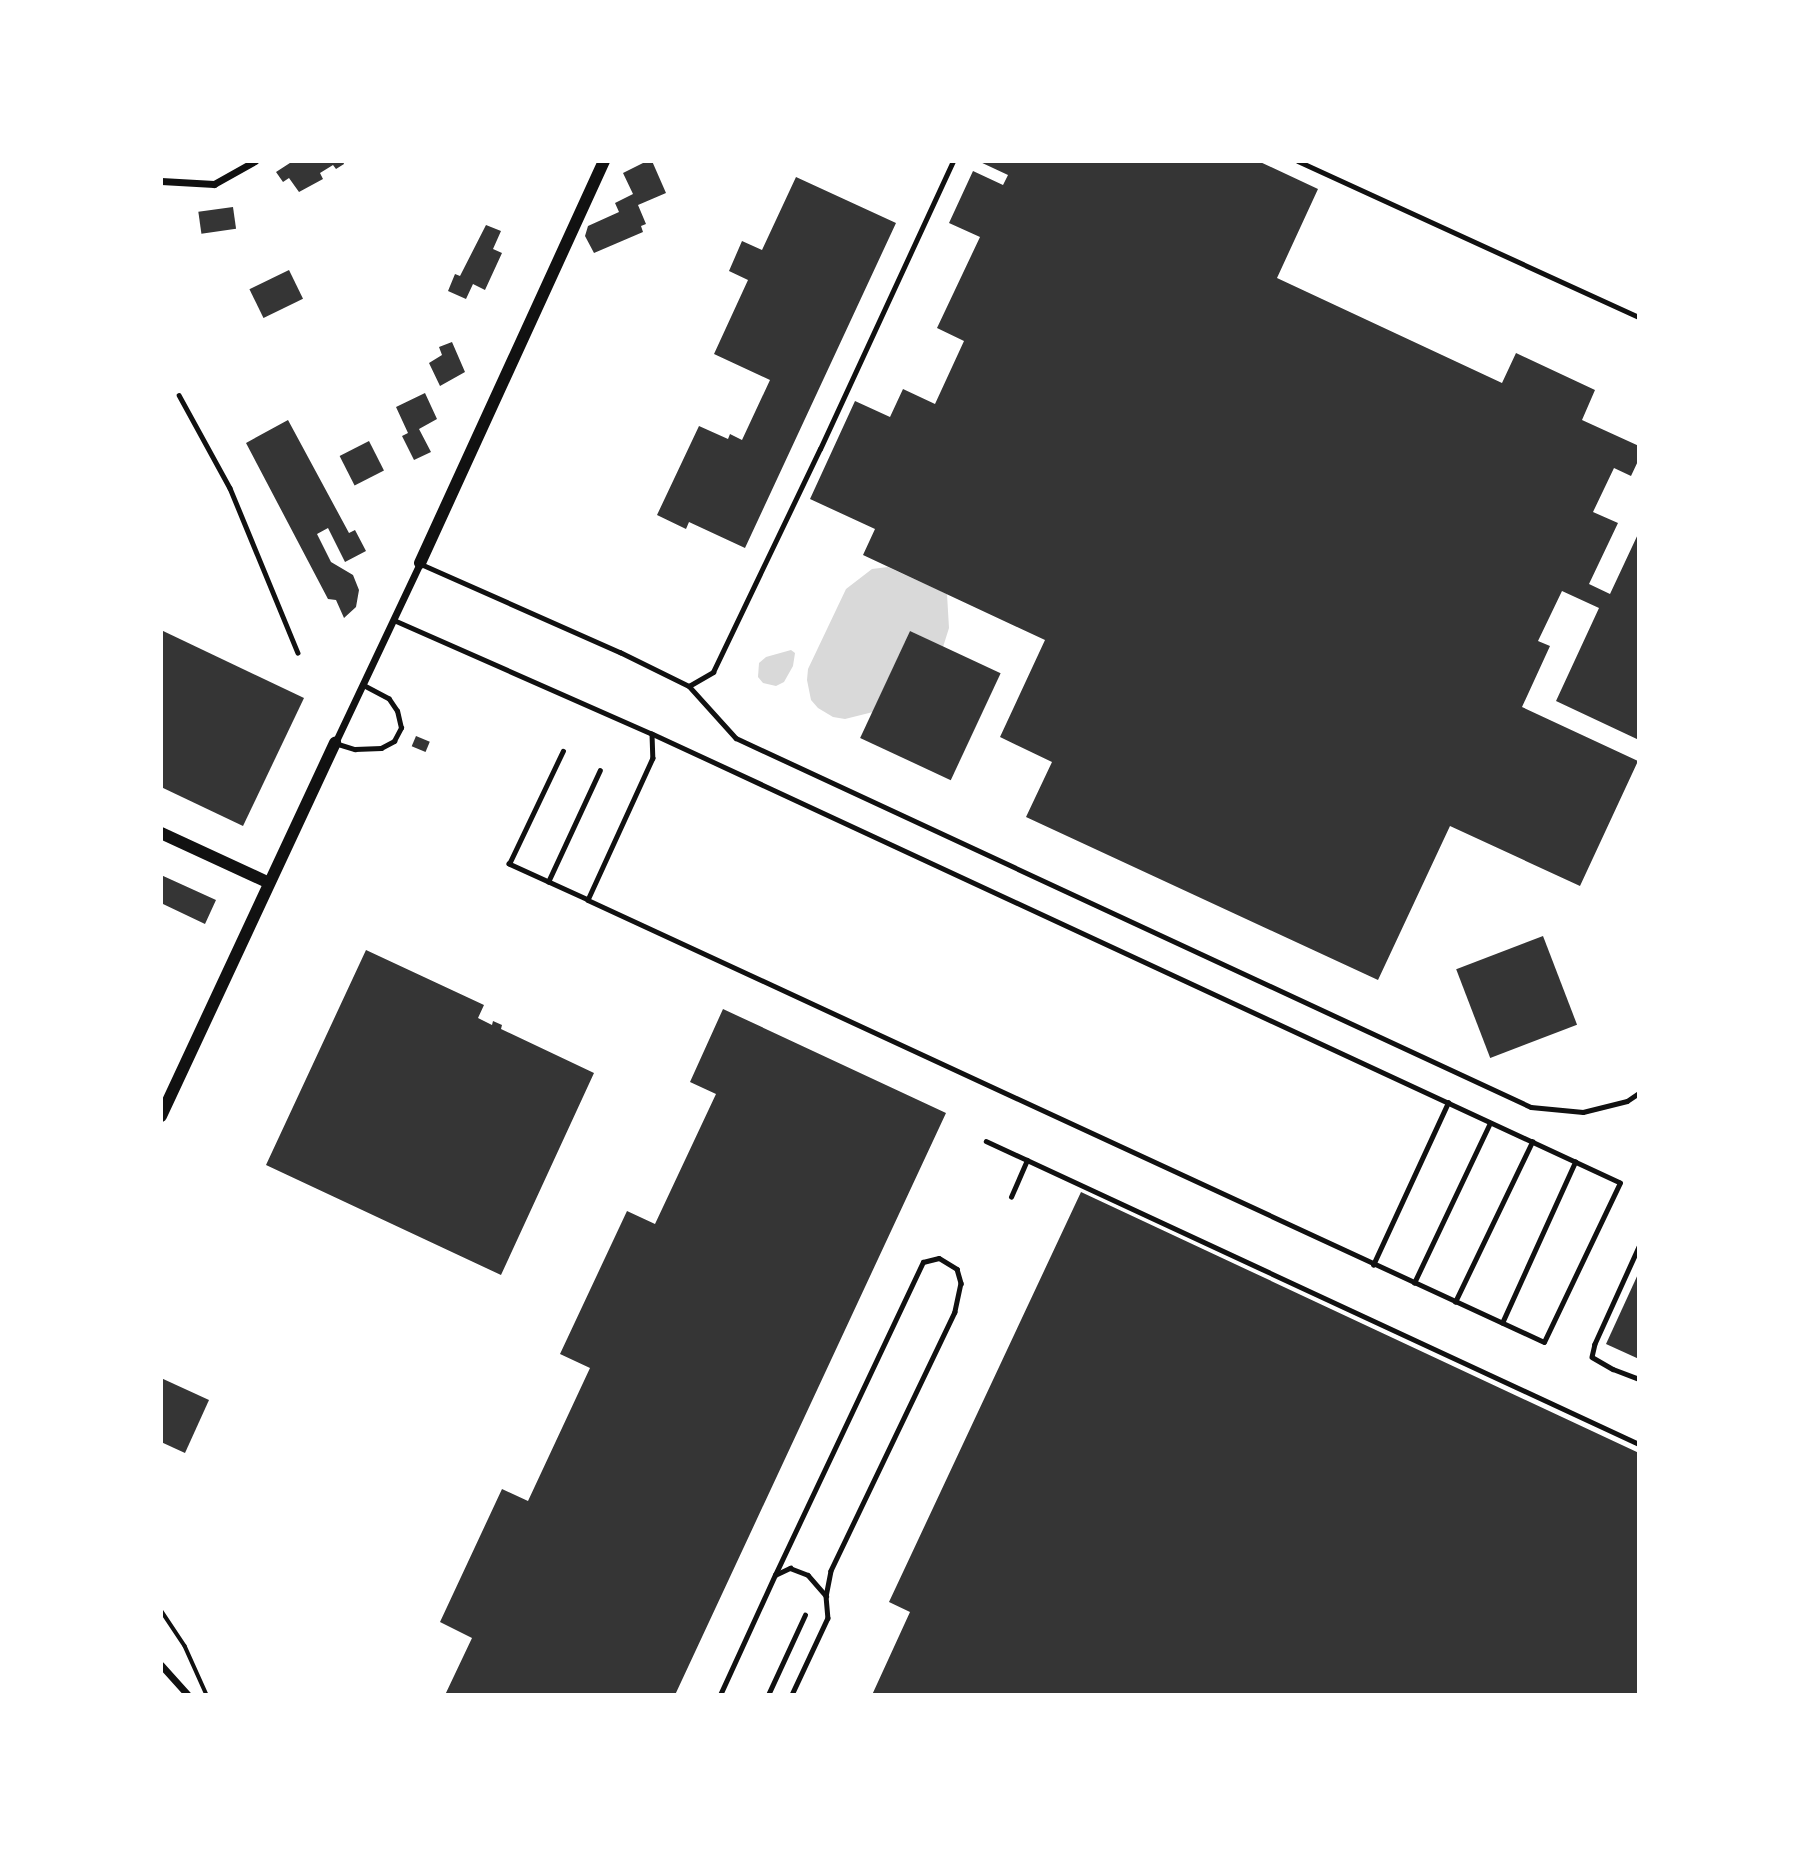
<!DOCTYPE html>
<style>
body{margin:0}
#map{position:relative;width:1800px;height:1856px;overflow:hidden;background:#fff;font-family:"Exo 2",sans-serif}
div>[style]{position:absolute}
.water>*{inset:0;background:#d9d9d9}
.building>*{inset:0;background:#353535;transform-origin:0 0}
.path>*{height:3.5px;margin:-1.75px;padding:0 1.75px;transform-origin:1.75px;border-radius:1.75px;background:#111}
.service>*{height:4.5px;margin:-2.25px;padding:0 2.25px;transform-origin:2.25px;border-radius:2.25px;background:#111}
.minor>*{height:7px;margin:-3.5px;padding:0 3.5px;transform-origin:3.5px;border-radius:3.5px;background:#111}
.tertiary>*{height:12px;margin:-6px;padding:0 6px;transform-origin:6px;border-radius:6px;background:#111}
span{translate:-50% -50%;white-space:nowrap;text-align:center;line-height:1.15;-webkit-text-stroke:5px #fff;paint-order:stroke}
.frame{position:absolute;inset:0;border:163px solid #fff;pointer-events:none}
</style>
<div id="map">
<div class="water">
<div style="clip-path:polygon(888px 567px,947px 594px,949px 628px,943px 647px,910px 631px,873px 712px,845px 719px,833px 717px,818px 708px,811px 700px,807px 680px,808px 669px,846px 589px,872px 569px)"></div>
<div style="clip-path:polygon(791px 650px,795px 653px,793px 666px,784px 682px,776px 686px,763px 683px,758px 677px,759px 663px,766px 657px)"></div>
</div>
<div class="building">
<div style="clip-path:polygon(293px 161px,343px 161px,344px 164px,336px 169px,333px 165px,320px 173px,323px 179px,299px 192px,289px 178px,283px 182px,276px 172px)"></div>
<div style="clip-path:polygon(647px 161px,652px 161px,666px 193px,638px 205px,646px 224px,641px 226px,643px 232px,594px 253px,585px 236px,588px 226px,619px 212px,615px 203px,633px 194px,623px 173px)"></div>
<div style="clip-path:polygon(978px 161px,1258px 161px,1318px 189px,1277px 278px,1502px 383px,1516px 353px,1595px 390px,1582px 420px,1639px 446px,1639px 459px,1631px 476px,1614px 468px,1593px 512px,1618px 523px,1589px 584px,1610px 594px,1639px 532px,1639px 740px,1556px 701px,1599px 608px,1562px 591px,1538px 641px,1550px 646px,1522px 707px,1638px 761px,1580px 886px,1450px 826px,1378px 980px,1026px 817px,1052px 762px,1000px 737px,1045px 640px,863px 555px,875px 529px,810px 499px,855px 401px,890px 417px,903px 389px,935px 404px,964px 341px,937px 328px,980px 237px,949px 223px,973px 171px,1003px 185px,1008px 175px)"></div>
<div style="clip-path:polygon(796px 177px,896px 223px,745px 548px,689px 522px,686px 529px,657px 515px,699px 426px,728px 439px,730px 434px,742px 440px,770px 380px,714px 354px,748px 280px,729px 271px,742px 241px,762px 250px)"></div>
<div style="left:233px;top:207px;width:22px;height:35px;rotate:82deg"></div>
<div style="clip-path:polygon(486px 225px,501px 231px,493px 249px,502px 253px,485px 290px,473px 284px,466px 299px,448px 291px,455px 274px,460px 276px)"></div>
<div style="left:289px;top:270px;width:32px;height:44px;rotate:64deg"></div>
<div style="clip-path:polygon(452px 342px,465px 372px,440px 386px,429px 363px,442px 355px,439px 347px)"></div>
<div style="clip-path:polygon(425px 393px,437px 419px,419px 429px,431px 452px,414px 460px,402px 436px,408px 433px,396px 407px)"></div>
<div style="clip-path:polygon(288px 420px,349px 533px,355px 530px,366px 551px,345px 562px,328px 528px,317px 534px,331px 562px,353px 575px,359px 590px,356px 607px,344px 618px,336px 600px,328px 599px,246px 443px)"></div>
<div style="left:369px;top:441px;width:33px;height:33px;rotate:63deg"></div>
<div style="clip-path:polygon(161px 630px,304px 698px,243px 826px,161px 787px)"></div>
<div style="left:910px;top:631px;width:100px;height:118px;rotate:25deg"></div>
<div style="left:416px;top:736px;width:15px;height:11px;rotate:23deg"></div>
<div style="clip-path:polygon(161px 875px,216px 900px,205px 924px,163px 904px,161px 909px)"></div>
<div style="left:1543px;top:936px;width:95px;height:93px;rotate:69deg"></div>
<div style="clip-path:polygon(366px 950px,484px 1005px,478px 1018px,492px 1025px,493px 1021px,502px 1025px,501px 1029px,594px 1073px,501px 1275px,266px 1165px)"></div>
<div style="clip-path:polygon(723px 1009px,946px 1113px,675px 1695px,445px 1695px,472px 1638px,440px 1622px,502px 1489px,528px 1501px,590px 1368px,560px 1354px,627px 1211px,655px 1224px,716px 1094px,690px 1082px)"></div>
<div style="clip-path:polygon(1081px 1192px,1639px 1453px,1639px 1695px,872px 1695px,910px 1612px,889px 1602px)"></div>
<div style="clip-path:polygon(1639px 1272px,1639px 1359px,1606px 1344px)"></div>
<div style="clip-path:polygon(161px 1378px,209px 1400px,185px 1453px,161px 1442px)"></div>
</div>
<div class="path">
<div style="left:161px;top:1610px;width:43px;rotate:56.3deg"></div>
<div style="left:185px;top:1646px;width:54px;rotate:65.8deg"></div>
</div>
<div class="service">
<div style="left:1298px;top:161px;width:375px;rotate:24.6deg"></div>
<div style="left:179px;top:395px;width:106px;rotate:61.3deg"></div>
<div style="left:230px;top:488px;width:178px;rotate:67.6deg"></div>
<div style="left:421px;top:564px;width:218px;rotate:23.9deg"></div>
<div style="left:620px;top:652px;width:77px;rotate:26.2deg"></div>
<div style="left:689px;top:686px;width:70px;rotate:47.9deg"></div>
<div style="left:736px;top:738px;width:876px;rotate:24.9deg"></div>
<div style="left:1531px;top:1107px;width:52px;rotate:5.5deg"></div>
<div style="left:1583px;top:1112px;width:45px;rotate:-14deg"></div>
<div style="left:1627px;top:1101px;width:14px;rotate:-34deg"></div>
<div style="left:394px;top:620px;width:282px;rotate:23.8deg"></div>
<div style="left:652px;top:734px;width:24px;rotate:88deg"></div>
<div style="left:653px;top:758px;width:156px;rotate:114.6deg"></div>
<div style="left:588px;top:900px;width:87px;rotate:-155.5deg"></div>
<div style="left:509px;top:864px;width:125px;rotate:-64.5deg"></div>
<div style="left:689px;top:686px;width:28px;rotate:-30deg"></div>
<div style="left:713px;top:672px;width:247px;rotate:-64.4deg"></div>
<div style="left:820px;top:449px;width:317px;rotate:-65.2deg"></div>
<div style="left:335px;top:743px;width:21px;rotate:17deg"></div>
<div style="left:355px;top:749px;width:26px;rotate:-2deg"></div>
<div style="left:381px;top:748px;width:15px;rotate:-28deg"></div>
<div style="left:394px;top:741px;width:15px;rotate:-62deg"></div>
<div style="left:401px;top:728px;width:17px;rotate:-103deg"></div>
<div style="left:397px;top:711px;width:14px;rotate:-124deg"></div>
<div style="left:389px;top:699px;width:30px;rotate:-152deg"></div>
<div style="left:548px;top:882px;width:123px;rotate:-65.1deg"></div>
<div style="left:588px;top:900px;width:1053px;rotate:24.81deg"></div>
<div style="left:1544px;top:1342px;width:176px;rotate:-64.5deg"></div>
<div style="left:1620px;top:1183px;width:1067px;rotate:-155.12deg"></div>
<div style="left:986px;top:1141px;width:720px;rotate:24.89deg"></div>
<div style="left:1011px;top:1197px;width:40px;rotate:-66.6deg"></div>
<div style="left:1639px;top:1247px;width:107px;rotate:114.4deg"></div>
<div style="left:1595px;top:1344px;width:13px;rotate:103deg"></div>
<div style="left:1592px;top:1357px;width:24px;rotate:30deg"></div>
<div style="left:1613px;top:1369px;width:28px;rotate:21deg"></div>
<div style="left:1373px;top:1265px;width:179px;rotate:-65.2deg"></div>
<div style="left:1414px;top:1283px;width:177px;rotate:-64.6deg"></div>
<div style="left:1455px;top:1302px;width:178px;rotate:-64.3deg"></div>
<div style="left:1502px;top:1323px;width:177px;rotate:-65.6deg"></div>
<div style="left:775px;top:1575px;width:346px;rotate:-64.7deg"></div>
<div style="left:923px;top:1262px;width:16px;rotate:-14deg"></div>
<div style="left:939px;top:1258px;width:21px;rotate:31deg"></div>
<div style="left:957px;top:1269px;width:15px;rotate:74deg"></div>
<div style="left:961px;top:1283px;width:30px;rotate:102deg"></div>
<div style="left:955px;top:1312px;width:287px;rotate:115.6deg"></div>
<div style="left:831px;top:1571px;width:25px;rotate:101deg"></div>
<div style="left:720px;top:1695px;width:132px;rotate:-65.4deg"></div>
<div style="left:775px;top:1575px;width:17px;rotate:-25deg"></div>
<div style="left:790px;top:1568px;width:19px;rotate:21deg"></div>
<div style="left:808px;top:1575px;width:28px;rotate:49deg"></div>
<div style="left:826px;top:1596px;width:22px;rotate:85deg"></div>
<div style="left:828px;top:1618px;width:85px;rotate:115.1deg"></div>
<div style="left:768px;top:1695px;width:88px;rotate:-65.2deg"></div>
</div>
<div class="minor">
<div style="left:161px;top:181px;width:53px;rotate:3.2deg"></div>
<div style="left:214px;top:184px;width:47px;rotate:-29.3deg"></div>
<div style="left:335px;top:743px;width:199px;rotate:-64.7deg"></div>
<div style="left:161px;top:1665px;width:40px;rotate:48deg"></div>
</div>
<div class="tertiary">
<div style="left:420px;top:563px;width:442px;rotate:-65.4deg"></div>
<div style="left:161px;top:833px;width:119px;rotate:24.8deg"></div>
<div style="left:161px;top:1116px;width:412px;rotate:-65deg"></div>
</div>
<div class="frame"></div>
</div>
